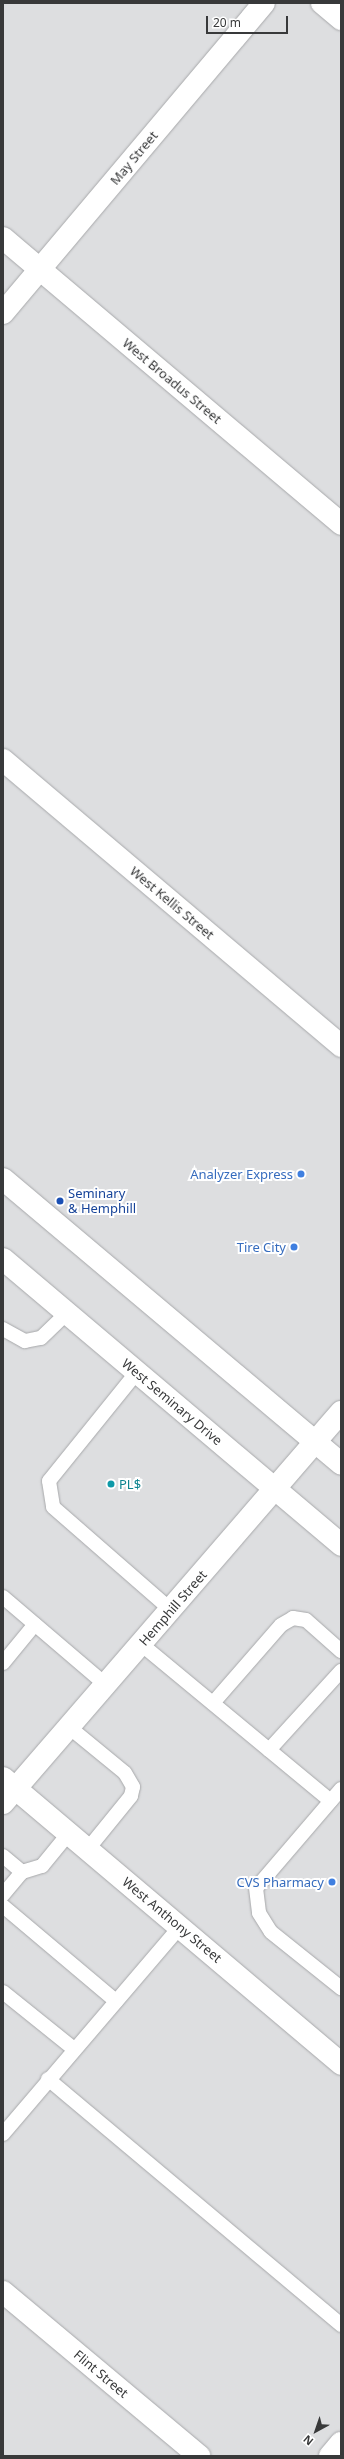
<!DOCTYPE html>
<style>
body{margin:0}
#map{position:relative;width:344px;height:2459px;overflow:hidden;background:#dddee0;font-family:"Noto Sans",sans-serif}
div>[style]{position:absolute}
.roads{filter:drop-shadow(0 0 1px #a7a8aa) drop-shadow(0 0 1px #a7a8aa)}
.service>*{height:14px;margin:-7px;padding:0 7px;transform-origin:7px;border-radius:7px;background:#fff}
.minor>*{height:22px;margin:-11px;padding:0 11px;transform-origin:11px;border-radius:11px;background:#fff}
.secondary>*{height:22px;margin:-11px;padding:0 11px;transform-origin:11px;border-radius:11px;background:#fff}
.dots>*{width:11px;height:11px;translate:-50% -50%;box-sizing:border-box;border:2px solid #fff;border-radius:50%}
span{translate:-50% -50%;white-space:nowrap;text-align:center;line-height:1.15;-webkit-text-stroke:4px #fff;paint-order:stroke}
.street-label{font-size:13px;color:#38393a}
.shop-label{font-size:13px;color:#366cbe}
.right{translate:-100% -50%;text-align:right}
.transit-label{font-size:13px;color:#164399}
.left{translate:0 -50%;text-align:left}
.culture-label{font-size:13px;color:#0d838f}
.frame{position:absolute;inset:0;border:4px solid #38393a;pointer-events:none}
.north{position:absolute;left:296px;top:2411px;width:40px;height:40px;-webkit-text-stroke:3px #fff;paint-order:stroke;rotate:220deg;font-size:11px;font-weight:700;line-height:16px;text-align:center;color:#38393a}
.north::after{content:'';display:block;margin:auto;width:14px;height:18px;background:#38393a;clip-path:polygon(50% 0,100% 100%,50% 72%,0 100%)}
.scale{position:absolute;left:206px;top:16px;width:82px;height:18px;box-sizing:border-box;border:2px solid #38393a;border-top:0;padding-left:5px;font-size:12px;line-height:14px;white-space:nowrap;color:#38393a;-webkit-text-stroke:3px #fff;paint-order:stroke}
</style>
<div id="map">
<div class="roads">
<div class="service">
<div style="left:3px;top:1329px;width:25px;rotate:29deg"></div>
<div style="left:25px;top:1341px;width:16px;rotate:-11deg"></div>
<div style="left:41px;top:1338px;width:36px;rotate:-44deg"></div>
<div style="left:137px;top:1372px;width:140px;rotate:128.9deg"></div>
<div style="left:49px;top:1481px;width:26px;rotate:81deg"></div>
<div style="left:53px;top:1507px;width:157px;rotate:41.1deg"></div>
<div style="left:3px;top:1597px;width:135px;rotate:40.5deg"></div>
<div style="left:141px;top:1644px;width:246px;rotate:39.6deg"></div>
<div style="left:3px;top:1663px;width:50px;rotate:-50.6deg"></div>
<div style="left:213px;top:1703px;width:103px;rotate:-48.9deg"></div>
<div style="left:281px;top:1625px;width:14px;rotate:-30deg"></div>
<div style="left:293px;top:1618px;width:13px;rotate:9deg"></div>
<div style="left:306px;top:1620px;width:47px;rotate:41.5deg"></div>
<div style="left:69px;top:1727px;width:72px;rotate:39.4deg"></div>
<div style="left:125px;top:1773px;width:16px;rotate:60deg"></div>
<div style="left:133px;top:1787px;width:9px;rotate:103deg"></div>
<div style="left:131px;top:1796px;width:68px;rotate:129.1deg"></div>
<div style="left:269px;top:1750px;width:107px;rotate:-47.7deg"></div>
<div style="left:341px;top:1789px;width:130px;rotate:130.6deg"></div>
<div style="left:256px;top:1888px;width:25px;rotate:83deg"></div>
<div style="left:259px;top:1913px;width:22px;rotate:58deg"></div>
<div style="left:271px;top:1932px;width:90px;rotate:38.7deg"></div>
<div style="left:3px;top:1856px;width:25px;rotate:40deg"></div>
<div style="left:22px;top:1872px;width:30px;rotate:130deg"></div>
<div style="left:22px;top:1872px;width:21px;rotate:-17deg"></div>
<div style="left:42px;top:1866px;width:43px;rotate:-50.7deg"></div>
<div style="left:3px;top:1906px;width:148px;rotate:40.1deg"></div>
<div style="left:3px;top:1992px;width:91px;rotate:38.8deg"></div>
<div style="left:48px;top:2079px;width:383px;rotate:40deg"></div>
<div style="left:3px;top:2134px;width:272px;rotate:-49.5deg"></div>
</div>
<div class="minor">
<div style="left:322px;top:3px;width:25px;rotate:40deg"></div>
<div style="left:3px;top:238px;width:443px;rotate:40.2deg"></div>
<div style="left:3px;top:313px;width:405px;rotate:-49.9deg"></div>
<div style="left:3px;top:760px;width:443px;rotate:40.2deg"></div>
<div style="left:3px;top:1778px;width:443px;rotate:40.2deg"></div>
<div style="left:3px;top:2292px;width:256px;rotate:39.9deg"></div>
<div style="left:330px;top:2456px;width:17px;rotate:-50deg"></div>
</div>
<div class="secondary">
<div style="left:3px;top:1179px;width:442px;rotate:40.1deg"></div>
<div style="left:3px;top:1259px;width:443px;rotate:40.2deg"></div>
<div style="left:3px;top:1803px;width:517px;rotate:-49.16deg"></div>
</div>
</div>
<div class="dots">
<div style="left:301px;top:1174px;background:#3f7fe0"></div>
<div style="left:60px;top:1201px;background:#1a4fb4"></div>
<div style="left:294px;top:1247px;background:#3f7fe0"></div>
<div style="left:111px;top:1484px;background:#0f9aa8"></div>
<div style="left:332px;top:1882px;background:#3f7fe0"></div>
</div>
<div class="street-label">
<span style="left:134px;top:158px;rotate:-50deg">May Street</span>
<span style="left:172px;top:381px;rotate:40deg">West Broadus Street</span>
<span style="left:172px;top:903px;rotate:40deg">West Kellis Street</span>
<span style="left:172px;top:1402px;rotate:40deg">West Seminary Drive</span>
<span style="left:173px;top:1608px;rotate:-49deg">Hemphill Street</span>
<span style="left:172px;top:1920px;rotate:40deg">West Anthony Street</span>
<span style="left:101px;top:2374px;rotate:40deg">Flint Street</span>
</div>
<div class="shop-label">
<span class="right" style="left:293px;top:1174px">Analyzer Express</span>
<span class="right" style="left:286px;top:1247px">Tire City</span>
<span class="right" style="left:324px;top:1882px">CVS Pharmacy</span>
</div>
<div class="transit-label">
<span class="left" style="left:68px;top:1201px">Seminary<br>&amp; Hemphill</span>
</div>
<div class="culture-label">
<span class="left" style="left:119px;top:1484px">PL$</span>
</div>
<div class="frame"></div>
<div class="north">N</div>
<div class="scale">20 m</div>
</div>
